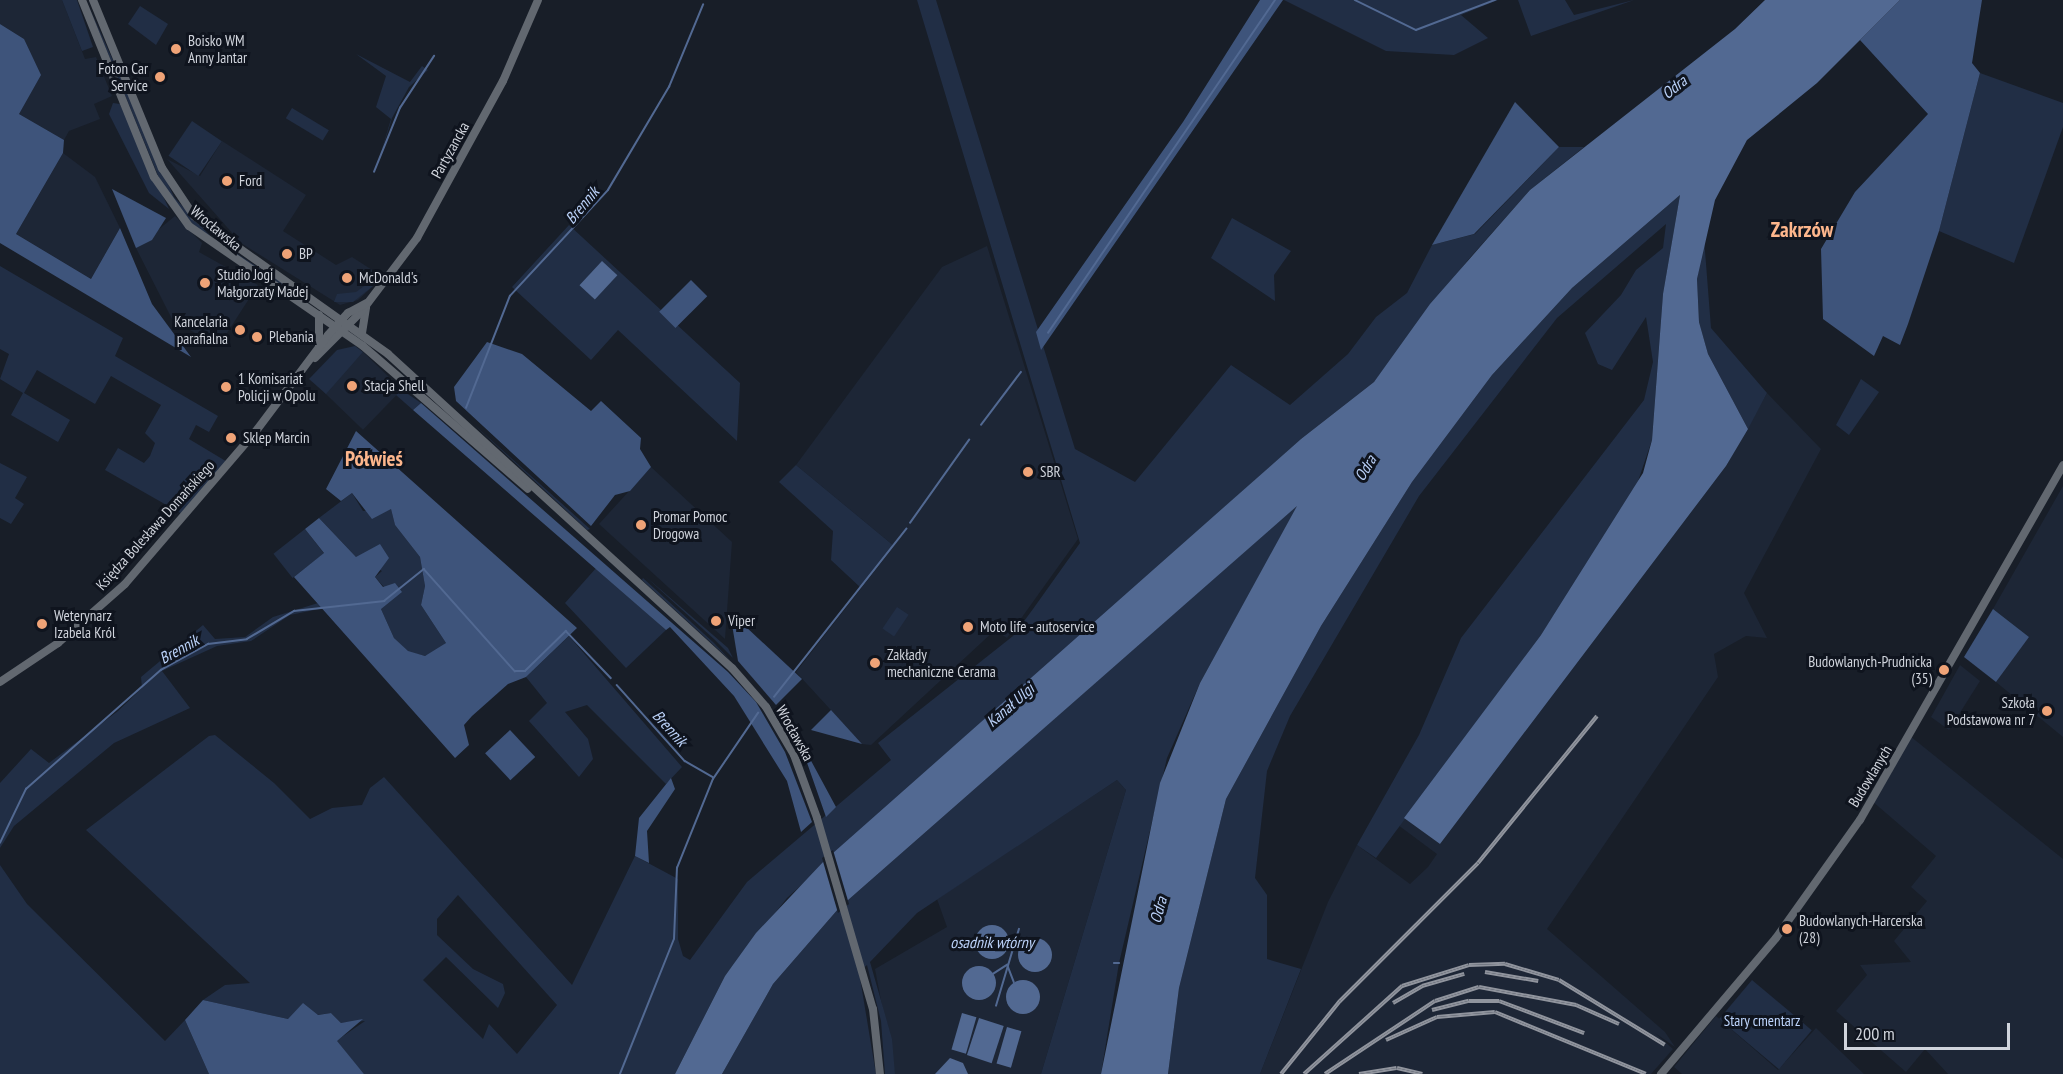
<!DOCTYPE html>
<meta charset="utf-8">
<style>
body{margin:0}
#map{position:relative;width:2063px;height:1074px;overflow:hidden;background:#181e28;font-family:"PT Sans Narrow",sans-serif}
div>[style]{position:absolute}
.built>*{inset:0;background:#1d2636;transform-origin:0 0}
.green>*{inset:0;background:#212e45;transform-origin:0 0}
.forest>*{inset:0;background:#3e547b;transform-origin:0 0}
.water>*{inset:0;background:#526992;transform-origin:0 0}
.round{border-radius:50%}
.pier>*{inset:0;background:#181e28}
.stream>*{height:1.5px;margin:-0.75px;padding:0 0.75px;transform-origin:0.75px;border-radius:0.75px;background:#526992}
.secondary>*{height:8px;margin:-4px;padding:0 4px;transform-origin:4px;border-radius:4px;background:#626870}
.rail>*{height:4px;margin-top:-2px;transform-origin:0;background:repeating-linear-gradient(90deg,#0f141e 0 4.5px,#90949d 0 9px);box-sizing:border-box;border-block:2px solid #90949d}
.dots>*{width:16px;height:16px;translate:-50% -50%;box-sizing:border-box;border:3px solid #0f141e;border-radius:50%}
span{translate:-50% -50%;white-space:nowrap;text-align:center;line-height:1.15;-webkit-text-stroke:6px #0f141e;paint-order:stroke}
.poi-label{font-size:15px;color:#d0d4dc}
.left{translate:0 -50%;text-align:left}
.right{translate:-100% -50%;text-align:right}
.street-label{font-size:15px;color:#d0d4dc}
.park-label{font-size:15px;color:#bfd6fe}
.water-label{font-size:16px;color:#bbd2f9;font-style:italic}
.district-label{font-size:21px;color:#fdb68c;font-weight:700}
.scale{position:absolute;left:1844px;top:1023px;width:166px;height:27px;box-sizing:border-box;border:3px solid #d0d4dc;border-top:0;padding-left:8px;font-size:18px;line-height:21px;white-space:nowrap;color:#d0d4dc;-webkit-text-stroke:4px #0f141e;paint-order:stroke}
</style>
<div id="map">
<div class="built">
<div style="clip-path:polygon(0 0,62px 0,85px 59px,96px 57px,112px 96px,94px 104px,100px 119px,69px 131px,64px 140px,19px 114px,24px 39px,0 24px)"></div>
<div style="clip-path:polygon(222px 141px,306px 195px,283px 231px,336px 265px,352px 257px,383px 277px,358px 300px,340px 305px,241px 243px,167px 159px,200px 176px)"></div>
<div style="clip-path:polygon(63px 153px,95px 177px,120px 228px,91px 279px,16px 234px)"></div>
<div style="clip-path:polygon(175px 216px,202px 243px,199px 252px,258px 285px,218px 347px,172px 319px,136px 248px)"></div>
<div style="clip-path:polygon(987px 246px,1078px 539px,1007px 638px,995px 630px,871px 745px,862px 744px,796px 672px,894px 546px,796px 465px,942px 267px)"></div>
<div style="left:363px;top:352px;width:54px;height:56px;rotate:44deg"></div>
<div style="clip-path:polygon(1767px 393px,1821px 449px,1744px 593px,1767px 638px,1746px 636px,1714px 654px,1718px 677px,1547px 929px,1665px 1032px,1675px 1047px,1655px 1033px,1673px 1049px,1651px 1074px,1260px 1074px,1328px 902px,1357px 845px,1410px 884px,1428px 867px,1437px 854px,1398px 825px,1404px 818px,1440px 844px,1726px 466px)"></div>
<div style="clip-path:polygon(651px 467px,732px 542px,725px 639px,599px 524px)"></div>
<div style="clip-path:polygon(2063px 486px,2063px 737px,1996px 682px,2029px 637px,1993px 609px)"></div>
<div style="clip-path:polygon(1960px 665px,1980px 681px,1949px 730px,1931px 717px)"></div>
<div style="clip-path:polygon(1910px 736px,2063px 859px,2063px 1074px,1948px 1074px,1925px 1049px,1906px 1072px,1836px 1011px,1867px 975px,1860px 965px,1911px 962px,1894px 941px,1927px 901px,1911px 887px,1936px 856px,1872px 801px)"></div>
<div style="clip-path:polygon(1117px 780px,1126px 790px,1041px 1074px,895px 1074px,875px 969px,947px 927px,937px 899px)"></div>
<div style="clip-path:polygon(1716px 1016px,1778px 1070px,1816px 1028px,1864px 1074px,1682px 1074px,1674px 1067px)"></div>
</div>
<div class="green">
<div style="clip-path:polygon(62px 0,77px 0,93px 47px,82px 51px)"></div>
<div style="clip-path:polygon(86px 0,174px 197px,211px 237px,324px 310px,266px 277px,198px 229px,183px 214px,159px 178px)"></div>
<div style="clip-path:polygon(evenodd,917px 0,936px 0,1075px 449px,1135px 482px,1231px 365px,1290px 405px,1348px 354px,1376px 317px,1407px 293px,1432px 245px,1475px 234px,1559px 147px,1584px 147px,1530px 190px,1468px 260px,1374px 382px,1301px 439px,787px 898px,725px 976px,675px 1074px,364px 1074px,336px 1041px,365px 1021px,341px 1023px,331px 1013px,288px 1019px,203px 1000px,225px 985px,250px 983px,86px 830px,209px 736px,215px 735px,274px 783px,310px 819px,332px 808px,362px 805px,370px 788px,384px 777px,572px 985px,635px 856px,678px 879px,678px 939px,683px 956px,690px 960px,747px 882px,891px 760px,878px 743px,1013px 636px,1033px 609px,1080px 543px,917px 0,458px 895px,557px 1005px,517px 1054px,489px 1024px,483px 1039px,423px 980px,446px 957px,498px 1008px,505px 993px,503px 984px,473px 969px,437px 935px,437px 919px,458px 895px)"></div>
<div style="clip-path:polygon(1284px 0,1498px 0,1461px 15px,1488px 38px,1454px 55px,1386px 51px)"></div>
<div style="clip-path:polygon(1518px 0,1565px 0,1574px 15px,1634px 0,1531px 36px)"></div>
<div style="clip-path:polygon(140px 6px,168px 24px,156px 45px,128px 24px)"></div>
<div style="clip-path:polygon(356px 54px,410px 82px,422px 66px,428px 70px,409px 87px,392px 118px,374px 176px,391px 119px,376px 107px,386px 76px)"></div>
<div style="clip-path:polygon(1980px 73px,2063px 103px,2063px 127px,2014px 263px,1939px 231px)"></div>
<div style="clip-path:polygon(113px 103px,120px 104px,169px 209px,149px 193px,109px 114px)"></div>
<div style="left:292px;top:108px;width:43px;height:12px;rotate:31deg"></div>
<div style="left:192px;top:121px;width:36px;height:42px;rotate:34deg"></div>
<div style="clip-path:polygon(1680px 195px,1663px 294px,1652px 440px,1633px 496px,1541px 635px,1376px 858px,1357px 845px,1419px 735px,1461px 638px,1644px 400px,1653px 362px,1646px 317px,1612px 370px,1598px 364px,1585px 333px,1621px 295px,1636px 270px,1663px 248px,1666px 224px,1557px 318px,1419px 496px,1290px 716px,1267px 771px,1255px 878px,1267px 895px,1267px 959px,1301px 969px,1260px 1074px,1168px 1074px,1179px 988px,1226px 799px,1321px 626px,1412px 482px,1492px 375px,1572px 288px)"></div>
<div style="clip-path:polygon(1232px 218px,1291px 251px,1274px 275px,1275px 301px,1211px 258px)"></div>
<div style="clip-path:polygon(569px 225px,740px 383px,737px 441px,618px 330px,591px 360px,512px 287px)"></div>
<div style="clip-path:polygon(1704px 238px,1711px 328px,1767px 393px,1748px 429px,1708px 354px,1699px 322px,1697px 279px)"></div>
<div style="clip-path:polygon(0 266px,123px 338px,115px 356px,218px 416px,209px 432px,196px 425px,189px 439px,229px 463px,184px 515px,105px 470px,118px 448px,144px 463px,150px 456px,155px 443px,145px 433px,161px 405px,111px 376px,95px 404px,37px 370px,24px 393px,70px 420px,58px 442px,11px 415px,23px 393px,0 379px,9px 354px,0 349px)"></div>
<div style="clip-path:polygon(374px 279px,378px 282px,353px 302px,334px 302px,337px 294px,356px 292px)"></div>
<div style="clip-path:polygon(355px 346px,363px 352px,326px 394px,309px 379px,337px 350px)"></div>
<div style="clip-path:polygon(1861px 379px,1879px 392px,1849px 435px,1836px 425px)"></div>
<div style="clip-path:polygon(402px 390px,421px 403px,413px 410px,396px 395px)"></div>
<div style="clip-path:polygon(469px 420px,590px 529px,587px 530px)"></div>
<div style="clip-path:polygon(0 463px,27px 477px,15px 498px,24px 504px,11px 524px,0 518px)"></div>
<div style="clip-path:polygon(796px 465px,894px 546px,861px 588px,831px 560px,833px 531px,779px 482px)"></div>
<div style="clip-path:polygon(352px 493px,363px 511px,391px 509px,395px 525px,420px 557px,425px 586px,421px 605px,446px 643px,438px 651px,425px 656px,408px 652px,394px 638px,381px 609px,384px 587px,375px 577px,382px 571px,356px 557px,319px 518px)"></div>
<div style="clip-path:polygon(1299px 504px,1200px 683px,1167px 758px,1119px 963px,1101px 1074px,1041px 1074px,1126px 790px,1117px 780px,917px 913px,870px 962px,892px 1039px,895px 1074px,885px 1074px,881px 1021px,867px 965px,859px 972px,876px 1074px,722px 1074px,773px 984px,839px 908px)"></div>
<div style="left:305px;top:529px;width:31px;height:40px;rotate:52deg"></div>
<div style="clip-path:polygon(597px 567px,666px 630px,626px 668px,565px 603px)"></div>
<div style="clip-path:polygon(645px 576px,728px 648px,733px 658px,715px 640px)"></div>
<div style="clip-path:polygon(643px 578px,714px 643px,731px 661px,642px 580px)"></div>
<div style="clip-path:polygon(318px 603px,324px 608px,290px 615px,251px 641px,217px 646px,162px 671px,190px 708px,114px 743px,14px 826px,0 848px,0 783px,31px 749px,49px 763px,118px 711px,142px 688px,141px 677px,203px 625px,215px 639px,245px 637px,273px 617px)"></div>
<div style="left:897px;top:607px;width:14px;height:26px;rotate:34deg"></div>
<div style="clip-path:polygon(569px 636px,682px 767px,666px 784px,587px 705px,565px 712px,588px 739px,593px 759px,579px 777px,529px 721px,547px 703px,526px 677px)"></div>
<div style="clip-path:polygon(0 865px,27px 904px,165px 1041px,185px 1020px,209px 1074px,0 1074px)"></div>
<div style="left:1752px;top:980px;width:78px;height:51px;rotate:40deg"></div>
</div>
<div class="forest">
<div style="clip-path:polygon(1260px 0,1283px 0,1041px 350px,1036px 332px,1183px 122px)"></div>
<div style="clip-path:polygon(1900px 0,1982px 0,1972px 63px,1980px 73px,1939px 231px,1908px 324px,1900px 345px,1883px 336px,1874px 356px,1823px 319px,1821px 249px,1855px 192px,1928px 114px,1860px 40px)"></div>
<div style="clip-path:polygon(0 24px,24px 39px,41px 75px,19px 114px,64px 140px,63px 153px,16px 234px,91px 279px,120px 228px,152px 304px,191px 357px,0 243px)"></div>
<div style="clip-path:polygon(1515px 102px,1559px 147px,1474px 234px,1432px 245px)"></div>
<div style="clip-path:polygon(112px 189px,166px 218px,152px 240px,136px 248px)"></div>
<div style="left:691px;top:280px;width:23px;height:45px;rotate:45deg"></div>
<div style="clip-path:polygon(487px 342px,522px 354px,591px 411px,601px 401px,641px 438px,640px 449px,651px 467px,630px 491px,615px 495px,591px 526px,456px 401px,454px 387px)"></div>
<div style="clip-path:polygon(421px 403px,728px 672px,756px 702px,785px 752px,812px 822px,801px 832px,787px 781px,734px 696px,670px 627px,666px 630px,413px 410px)"></div>
<div style="clip-path:polygon(356px 431px,577px 628px,526px 677px,508px 684px,472px 716px,464px 725px,469px 745px,455px 758px,294px 577px,324px 553px,305px 529px,319px 518px,356px 557px,380px 544px,389px 558px,375px 577px,383px 587px,395px 583px,402px 592px,381px 609px,394px 638px,408px 651px,425px 656px,446px 643px,421px 605px,425px 586px,420px 557px,395px 525px,391px 509px,372px 519px,352px 493px,341px 501px,326px 489px)"></div>
<div style="clip-path:polygon(1993px 609px,2029px 637px,1996px 682px,1964px 657px)"></div>
<div style="clip-path:polygon(730px 612px,802px 679px,776px 705px,738px 661px)"></div>
<div style="clip-path:polygon(831px 710px,862px 744px,811px 730px)"></div>
<div style="clip-path:polygon(782px 717px,795px 731px,836px 807px,826px 817px,805px 757px)"></div>
<div style="left:510px;top:730px;width:37px;height:34px;rotate:47deg"></div>
<div style="clip-path:polygon(671px 778px,675px 789px,647px 831px,649px 863px,635px 856px,639px 818px)"></div>
<div style="clip-path:polygon(203px 1000px,288px 1019px,303px 1003px,318px 1015px,331px 1013px,341px 1023px,363px 1019px,337px 1041px,364px 1074px,209px 1074px,185px 1020px)"></div>
</div>
<div class="water">
<div style="clip-path:polygon(1765px 0,1900px 0,1817px 83px,1747px 140px,1715px 200px,1697px 279px,1699px 322px,1708px 354px,1748px 429px,1726px 466px,1440px 844px,1404px 818px,1541px 635px,1643px 473px,1652px 440px,1663px 294px,1680px 195px,1572px 288px,1492px 375px,1412px 482px,1321px 626px,1226px 799px,1179px 988px,1168px 1074px,1101px 1074px,1160px 783px,1200px 683px,1297px 506px,839px 908px,773px 984px,722px 1074px,675px 1074px,725px 976px,756px 933px,824px 861px,1301px 439px,1374px 382px,1430px 304px,1530px 190px,1735px 29px)"></div>
<div style="left:602px;top:261px;width:21px;height:33px;rotate:43deg"></div>
<div class="round" style="left:975px;top:925px;width:34px;height:34px"></div>
<div class="round" style="left:1018px;top:938px;width:34px;height:34px"></div>
<div class="round" style="left:962px;top:966px;width:34px;height:34px"></div>
<div class="round" style="left:1006px;top:980px;width:34px;height:34px"></div>
<div style="left:962px;top:1013px;width:15px;height:38px;rotate:16deg"></div>
<div style="left:979px;top:1018px;width:26px;height:39px;rotate:18deg"></div>
<div style="left:1007px;top:1027px;width:15px;height:38px;rotate:16deg"></div>
<div style="clip-path:polygon(950px 1058px,963px 1063px,968px 1074px,935px 1074px)"></div>
</div>
<div class="pier">
<div style="clip-path:polygon(833px 850px,849px 904px,838px 913px,822px 858px)"></div>
</div>
<div class="stream">
<div style="left:1355px;top:0;width:68px;rotate:26.2deg"></div>
<div style="left:1416px;top:30px;width:85px;rotate:-20.8deg"></div>
<div style="left:374px;top:172px;width:69px;rotate:-67.9deg"></div>
<div style="left:400px;top:108px;width:62px;rotate:-56.8deg"></div>
<div style="left:1048px;top:333px;width:403px;rotate:-55.7deg"></div>
<div style="left:466px;top:408px;width:120px;rotate:-68.6deg"></div>
<div style="left:510px;top:296px;width:144px;rotate:-47.2deg"></div>
<div style="left:608px;top:190px;width:120px;rotate:-59.4deg"></div>
<div style="left:669px;top:87px;width:89px;rotate:-67.5deg"></div>
<div style="left:981px;top:425px;width:66px;rotate:-53deg"></div>
<div style="left:910px;top:523px;width:102px;rotate:-54.6deg"></div>
<div style="left:617px;top:685px;width:102px;rotate:48.2deg"></div>
<div style="left:685px;top:761px;width:32px;rotate:30deg"></div>
<div style="left:774px;top:697px;width:214px;rotate:-51.8deg"></div>
<div style="left:0;top:843px;width:60px;rotate:-64.3deg"></div>
<div style="left:26px;top:789px;width:180px;rotate:-41.4deg"></div>
<div style="left:161px;top:670px;width:54px;rotate:-29deg"></div>
<div style="left:208px;top:644px;width:39px;rotate:-7deg"></div>
<div style="left:247px;top:639px;width:55px;rotate:-30.8deg"></div>
<div style="left:294px;top:611px;width:91px;rotate:-6.3deg"></div>
<div style="left:384px;top:601px;width:51px;rotate:-38.7deg"></div>
<div style="left:424px;top:569px;width:137px;rotate:48.3deg"></div>
<div style="left:515px;top:671px;width:10px"></div>
<div style="left:525px;top:671px;width:57px;rotate:-44.3deg"></div>
<div style="left:566px;top:631px;width:65px;rotate:46.2deg"></div>
<div style="left:1008px;top:939px;width:9px;rotate:-18deg"></div>
<div style="left:1017px;top:936px;width:9px;rotate:49deg"></div>
<div style="left:1114px;top:963px;width:5px"></div>
<div style="left:1008px;top:966px;width:17px;rotate:69deg"></div>
<div style="left:993px;top:974px;width:17px;rotate:-33deg"></div>
<div style="left:996px;top:1006px;width:80px;rotate:-73.4deg"></div>
<div style="left:620px;top:1074px;width:145px;rotate:-68.2deg"></div>
<div style="left:674px;top:939px;width:71px;rotate:-87.6deg"></div>
<div style="left:677px;top:868px;width:96px;rotate:-68deg"></div>
<div style="left:713px;top:779px;width:80px;rotate:-55.7deg"></div>
</div>
<div class="secondary">
<div style="left:82px;top:0;width:191px;rotate:67.9deg"></div>
<div style="left:154px;top:177px;width:60px;rotate:54.5deg"></div>
<div style="left:189px;top:226px;width:211px;rotate:34.6deg"></div>
<div style="left:363px;top:346px;width:218px;rotate:40.9deg"></div>
<div style="left:93px;top:0;width:182px;rotate:67.7deg"></div>
<div style="left:162px;top:168px;width:58px;rotate:56.3deg"></div>
<div style="left:194px;top:216px;width:238px;rotate:35.4deg"></div>
<div style="left:388px;top:354px;width:466px;rotate:42.4deg"></div>
<div style="left:732px;top:668px;width:52px;rotate:48.9deg"></div>
<div style="left:766px;top:707px;width:56px;rotate:59.7deg"></div>
<div style="left:794px;top:755px;width:67px;rotate:69.9deg"></div>
<div style="left:817px;top:818px;width:199px;rotate:73.7deg"></div>
<div style="left:873px;top:1009px;width:65px;rotate:83.9deg"></div>
<div style="left:319px;top:315px;width:32px;rotate:90deg"></div>
<div style="left:362px;top:333px;width:26px;rotate:-81deg"></div>
<div style="left:315px;top:358px;width:65px;rotate:-45deg"></div>
<div style="left:361px;top:312px;width:93px;rotate:-52.9deg"></div>
<div style="left:417px;top:238px;width:179px;rotate:-61.3deg"></div>
<div style="left:503px;top:81px;width:88px;rotate:-66.6deg"></div>
<div style="left:0;top:682px;width:70px;rotate:-33.9deg"></div>
<div style="left:58px;top:643px;width:89px;rotate:-41.4deg"></div>
<div style="left:125px;top:584px;width:201px;rotate:-49.4deg"></div>
<div style="left:256px;top:431px;width:120px;rotate:-53.1deg"></div>
<div style="left:328px;top:335px;width:30px;rotate:-48deg"></div>
<div style="left:348px;top:313px;width:21px;rotate:-28deg"></div>
<div style="left:1661px;top:1074px;width:178px;rotate:-49.8deg"></div>
<div style="left:1776px;top:938px;width:145px;rotate:-54.6deg"></div>
<div style="left:1860px;top:820px;width:409px;rotate:-60.2deg"></div>
</div>
<div class="rail">
<div style="left:1485px;top:972px;width:54px;rotate:9.6deg"></div>
<div style="left:1393px;top:1003px;width:34px;rotate:-30deg"></div>
<div style="left:1422px;top:986px;width:44px;rotate:-15.9deg"></div>
<div style="left:1432px;top:1010px;width:38px;rotate:-14deg"></div>
<div style="left:1469px;top:1001px;width:30px"></div>
<div style="left:1499px;top:1001px;width:91px;rotate:20.6deg"></div>
<div style="left:1386px;top:1040px;width:56px;rotate:-24.3deg"></div>
<div style="left:1437px;top:1017px;width:58px;rotate:-4.9deg"></div>
<div style="left:1495px;top:1012px;width:163px;rotate:22.3deg"></div>
<div style="left:1281px;top:1074px;width:94px;rotate:-51.1deg"></div>
<div style="left:1340px;top:1001px;width:195px;rotate:-45deg"></div>
<div style="left:1478px;top:863px;width:189px;rotate:-51deg"></div>
<div style="left:1304px;top:1074px;width:132px;rotate:-41.9deg"></div>
<div style="left:1402px;top:986px;width:70px;rotate:-17.4deg"></div>
<div style="left:1469px;top:965px;width:36px;rotate:-2deg"></div>
<div style="left:1505px;top:964px;width:56px;rotate:16.5deg"></div>
<div style="left:1559px;top:980px;width:124px;rotate:31.5deg"></div>
<div style="left:1325px;top:1074px;width:132px;rotate:-33.6deg"></div>
<div style="left:1435px;top:1001px;width:46px;rotate:-17.7deg"></div>
<div style="left:1479px;top:987px;width:99px;rotate:10.5deg"></div>
<div style="left:1576px;top:1005px;width:47px;rotate:23.8deg"></div>
<div style="left:1359px;top:1074px;width:38px;rotate:-9deg"></div>
<div style="left:1397px;top:1068px;width:26px;rotate:13deg"></div>
</div>
<div class="dots">
<div style="left:176px;top:49px;background:#efa377"></div>
<div style="left:160px;top:77px;background:#efa377"></div>
<div style="left:227px;top:181px;background:#efa377"></div>
<div style="left:287px;top:254px;background:#efa377"></div>
<div style="left:347px;top:278px;background:#efa377"></div>
<div style="left:205px;top:283px;background:#efa377"></div>
<div style="left:240px;top:330px;background:#efa377"></div>
<div style="left:257px;top:337px;background:#efa377"></div>
<div style="left:352px;top:386px;background:#efa377"></div>
<div style="left:226px;top:387px;background:#efa377"></div>
<div style="left:231px;top:438px;background:#efa377"></div>
<div style="left:1028px;top:472px;background:#efa377"></div>
<div style="left:641px;top:525px;background:#efa377"></div>
<div style="left:716px;top:621px;background:#efa377"></div>
<div style="left:42px;top:624px;background:#efa377"></div>
<div style="left:968px;top:627px;background:#efa377"></div>
<div style="left:875px;top:663px;background:#efa377"></div>
<div style="left:1944px;top:670px;background:#efa377"></div>
<div style="left:2047px;top:711px;background:#efa377"></div>
<div style="left:1787px;top:929px;background:#efa377"></div>
</div>
<div class="poi-label">
<span class="left" style="left:188px;top:49px">Boisko WM<br>Anny Jantar</span>
<span class="right" style="left:148px;top:77px">Foton Car<br>Service</span>
<span class="left" style="left:239px;top:181px">Ford</span>
<span class="left" style="left:299px;top:254px">BP</span>
<span class="left" style="left:217px;top:283px">Studio Jogi<br>Małgorzaty Madej</span>
<span class="left" style="left:359px;top:278px">McDonald's</span>
<span class="right" style="left:228px;top:330px">Kancelaria<br>parafialna</span>
<span class="left" style="left:269px;top:337px">Plebania</span>
<span class="left" style="left:238px;top:387px">1 Komisariat<br>Policji w Opolu</span>
<span class="left" style="left:364px;top:386px">Stacja Shell</span>
<span class="left" style="left:243px;top:438px">Sklep Marcin</span>
<span class="left" style="left:1040px;top:472px">SBR</span>
<span class="left" style="left:653px;top:525px">Promar Pomoc<br>Drogowa</span>
<span class="left" style="left:54px;top:624px">Weterynarz<br>Izabela Król</span>
<span class="left" style="left:728px;top:621px">Viper</span>
<span class="left" style="left:980px;top:627px">Moto life - autoservice</span>
<span class="left" style="left:887px;top:663px">Zakłady<br>mechaniczne Cerama</span>
<span class="right" style="left:1932px;top:670px">Budowlanych-Prudnicka<br>(35)</span>
<span class="right" style="left:2035px;top:711px">Szkoła<br>Podstawowa nr 7</span>
<span class="left" style="left:1799px;top:929px">Budowlanych-Harcerska<br>(28)</span>
</div>
<div class="street-label">
<span style="left:450px;top:150px;rotate:-61deg">Partyzancka</span>
<span style="left:216px;top:228px;rotate:40deg">Wrocławska</span>
<span style="left:155px;top:525px;rotate:-48deg">Księdza Bolesława Domańskiego</span>
<span style="left:795px;top:733px;rotate:61deg">Wrocławska</span>
<span style="left:1870px;top:776px;rotate:-59deg">Budowlanych</span>
</div>
<div class="park-label">
<span style="left:1762px;top:1021px">Stary cmentarz</span>
</div>
<div class="water-label">
<span style="left:1674px;top:87px;rotate:-38deg">Odra</span>
<span style="left:582px;top:205px;rotate:-50deg">Brennik</span>
<span style="left:1365px;top:468px;rotate:-59deg">Odra</span>
<span style="left:179px;top:649px;rotate:-29deg">Brennik</span>
<span style="left:1010px;top:705px;rotate:-41deg">Kanał Ulgi</span>
<span style="left:670px;top:728px;rotate:48deg">Brennik</span>
<span style="left:1158px;top:910px;rotate:-75deg">Odra</span>
<span style="left:992px;top:942px">osadnik wtórny</span>
</div>
<div class="district-label">
<span style="left:1802px;top:230px">Zakrzów</span>
<span style="left:374px;top:459px">Półwieś</span>
</div>
<div class="scale">200 m</div>
</div>
